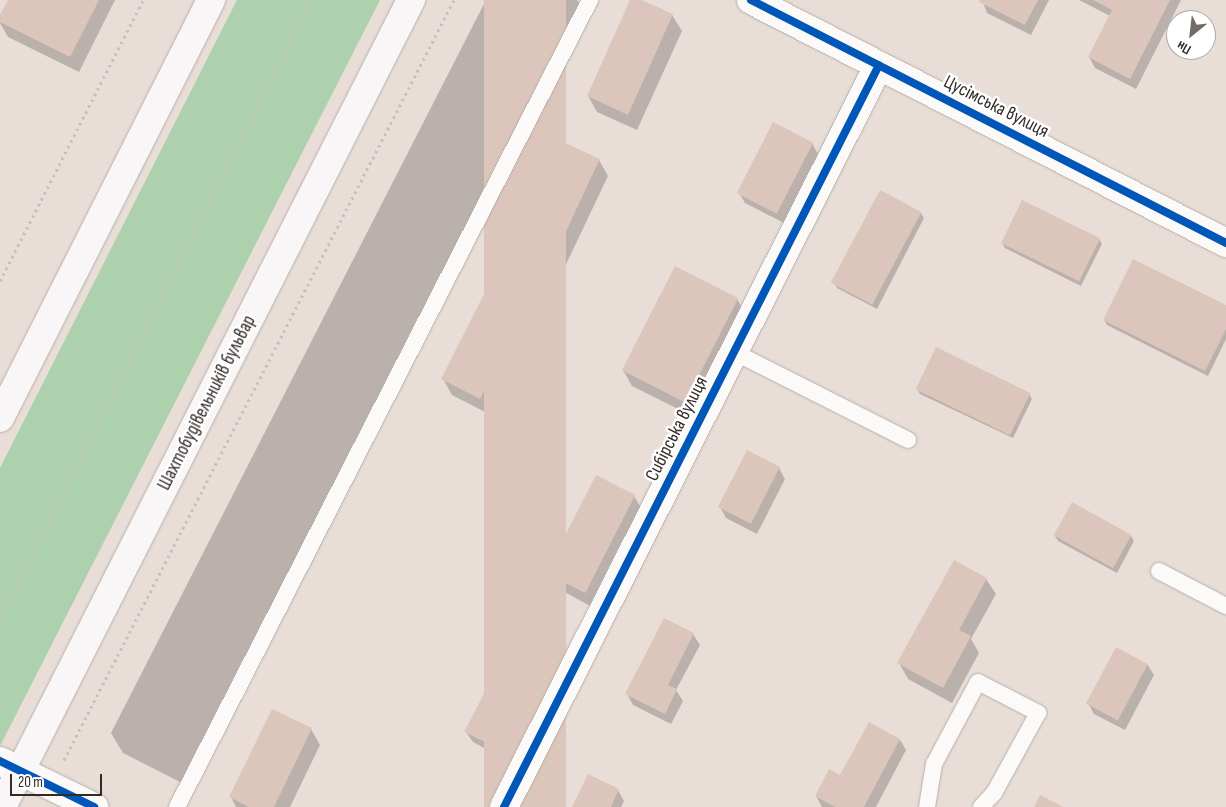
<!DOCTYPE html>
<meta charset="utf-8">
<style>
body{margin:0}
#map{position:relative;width:1226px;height:807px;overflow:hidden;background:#e9ddd7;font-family:"Sofia Sans Condensed",sans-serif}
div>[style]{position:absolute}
.forest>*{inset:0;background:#add0ad}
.shadow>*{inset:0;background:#0003}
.building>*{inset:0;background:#dcc6bc;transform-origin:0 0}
.path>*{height:3px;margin-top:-1.5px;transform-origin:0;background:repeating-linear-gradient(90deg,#c5c0bf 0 2.5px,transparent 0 6.5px)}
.roads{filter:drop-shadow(0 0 1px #b9afaa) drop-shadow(0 0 1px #b9afaa)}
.lane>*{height:16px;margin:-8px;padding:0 8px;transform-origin:8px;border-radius:8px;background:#fcfaf9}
.street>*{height:28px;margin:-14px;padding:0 14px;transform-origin:14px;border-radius:14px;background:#fcfaf9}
.secondary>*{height:28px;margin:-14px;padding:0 14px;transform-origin:14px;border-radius:14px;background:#f8f6f6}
.cycleway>*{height:8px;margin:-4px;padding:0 4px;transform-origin:4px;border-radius:4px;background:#0057b8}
span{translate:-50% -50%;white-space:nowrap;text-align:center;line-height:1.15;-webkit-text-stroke:5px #fff;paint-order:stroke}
.street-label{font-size:19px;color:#332b27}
.north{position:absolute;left:1166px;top:10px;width:50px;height:50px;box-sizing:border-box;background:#fff;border:1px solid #adaaa9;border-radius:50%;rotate:209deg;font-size:14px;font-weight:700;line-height:20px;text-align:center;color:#332b27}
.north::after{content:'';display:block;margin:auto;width:18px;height:22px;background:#736965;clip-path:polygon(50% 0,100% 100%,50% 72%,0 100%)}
.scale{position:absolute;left:10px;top:774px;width:92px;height:22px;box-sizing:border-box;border:2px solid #332b27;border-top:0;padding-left:6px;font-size:15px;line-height:18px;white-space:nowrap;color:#332b27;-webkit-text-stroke:4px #fff;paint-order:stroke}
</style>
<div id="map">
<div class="forest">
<div style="clip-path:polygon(237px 0,380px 0,0 746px,0 468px)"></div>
</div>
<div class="shadow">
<div style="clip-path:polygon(9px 0,115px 0,79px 72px,8px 37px,0 23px,0 18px)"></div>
<div style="clip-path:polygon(486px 0,577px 0,582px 10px,186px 785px,123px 753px,111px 733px)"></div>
<div style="clip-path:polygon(632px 0,639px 0,672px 15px,682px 31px,637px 130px,597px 112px,588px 96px)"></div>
<div style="clip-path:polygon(982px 0,1049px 0,1031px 35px,987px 13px)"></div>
<div style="clip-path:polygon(1079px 0,1181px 0,1136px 89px,1095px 68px,1089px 57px,1110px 16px)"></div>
<div style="clip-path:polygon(812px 143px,818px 154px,784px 223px,745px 203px,739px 193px)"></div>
<div style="clip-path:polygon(599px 160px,608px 176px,560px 277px,521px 258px,512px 243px)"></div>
<div style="clip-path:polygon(921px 213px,924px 218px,877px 309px,837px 288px,834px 283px)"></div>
<div style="clip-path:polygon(1099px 239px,1102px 244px,1081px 286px,1005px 248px,1002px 243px)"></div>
<div style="clip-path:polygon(737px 299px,746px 315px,694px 417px,632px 386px,623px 370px)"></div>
<div style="clip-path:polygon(1226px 306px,1226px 339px,1208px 376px,1107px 325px,1104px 320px)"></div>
<div style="clip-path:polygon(538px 312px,547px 328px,525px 374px,513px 368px,489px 414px,452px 395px,443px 379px)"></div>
<div style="clip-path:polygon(917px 389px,1029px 394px,1032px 399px,1013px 438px,920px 394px)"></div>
<div style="clip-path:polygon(779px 468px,785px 479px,757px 534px,726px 518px,720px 507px)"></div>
<div style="clip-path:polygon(634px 496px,643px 511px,594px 608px,557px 588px,547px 573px)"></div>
<div style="clip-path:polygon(1055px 536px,1131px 536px,1134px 541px,1117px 573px,1058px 541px)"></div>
<div style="clip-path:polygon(986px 579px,996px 594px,971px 639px,979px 653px,952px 703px,908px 679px,899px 663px)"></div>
<div style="clip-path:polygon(665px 620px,693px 634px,700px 645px,676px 690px,683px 701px,671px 724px,633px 705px,627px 694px)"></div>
<div style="clip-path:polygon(1147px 664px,1154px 675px,1125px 730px,1094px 714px,1088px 703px)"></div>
<div style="clip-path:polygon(543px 678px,550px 689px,512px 763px,473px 742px,466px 732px)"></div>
<div style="clip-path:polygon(311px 729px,320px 745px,290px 807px,236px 807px,231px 797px)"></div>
<div style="clip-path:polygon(900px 740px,906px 750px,876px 807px,822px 807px,816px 796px,841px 777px)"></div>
<div style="clip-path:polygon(618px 790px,624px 801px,621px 807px,574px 807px)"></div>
</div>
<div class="building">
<div style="clip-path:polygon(8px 0,99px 0,70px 57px,0 22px,0 15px)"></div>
<div style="left:484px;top:0;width:82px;height:823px"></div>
<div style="clip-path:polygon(630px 0,642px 0,673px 14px,628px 115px,587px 96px)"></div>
<div style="clip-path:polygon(980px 0,1038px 0,1025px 25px,979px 2px)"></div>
<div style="clip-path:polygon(1093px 0,1170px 0,1130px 79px,1088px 57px,1112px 10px)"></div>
<div style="left:773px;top:122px;width:45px;height:80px;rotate:27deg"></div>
<div style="left:559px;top:140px;width:45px;height:114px;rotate:25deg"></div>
<div style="left:880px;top:190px;width:47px;height:105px;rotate:28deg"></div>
<div style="left:1022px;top:200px;width:87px;height:48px;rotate:26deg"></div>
<div style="clip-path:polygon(1133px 259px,1226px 305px,1226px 329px,1205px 371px,1103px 320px)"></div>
<div style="left:675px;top:266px;width:71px;height:117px;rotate:27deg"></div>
<div style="clip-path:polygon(488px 286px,539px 311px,516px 359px,504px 353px,480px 399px,441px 379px)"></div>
<div style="left:936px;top:347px;width:105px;height:47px;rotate:26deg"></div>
<div style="left:747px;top:450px;width:37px;height:64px;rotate:27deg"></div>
<div style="left:596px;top:475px;width:44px;height:110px;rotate:27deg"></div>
<div style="left:1072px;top:502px;width:68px;height:38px;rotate:29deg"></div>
<div style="clip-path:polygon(954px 560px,987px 578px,959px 630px,971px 636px,943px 688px,897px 663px)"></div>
<div style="clip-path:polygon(664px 618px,694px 633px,668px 685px,677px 689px,665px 714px,625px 694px)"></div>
<div style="left:1116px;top:647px;width:36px;height:64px;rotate:28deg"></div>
<div style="left:503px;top:656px;width:46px;height:85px;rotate:27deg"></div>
<div style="clip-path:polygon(272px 709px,312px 728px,274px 807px,249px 807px,229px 797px)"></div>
<div style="clip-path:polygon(869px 722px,900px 739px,864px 807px,835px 807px,815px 796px,829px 769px,840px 775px)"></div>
<div style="clip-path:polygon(588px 774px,619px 789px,611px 807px,572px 807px)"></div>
<div style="clip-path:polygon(1040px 795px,1064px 807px,1034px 807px)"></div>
</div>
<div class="path">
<div style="left:0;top:281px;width:315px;rotate:-63deg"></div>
<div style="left:0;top:619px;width:692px;rotate:-63.4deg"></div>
<div style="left:64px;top:760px;width:854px;rotate:-62.84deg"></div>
</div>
<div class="roads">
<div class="lane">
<div style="left:734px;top:352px;width:195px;rotate:26.8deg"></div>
<div style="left:1159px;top:571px;width:76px;rotate:27.6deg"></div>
<div style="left:177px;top:807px;width:907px;rotate:-62.9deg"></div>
<div style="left:927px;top:807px;width:44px;rotate:-80.8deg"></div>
<div style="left:934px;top:764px;width:93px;rotate:-61.8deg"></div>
<div style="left:978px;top:682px;width:68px;rotate:27.3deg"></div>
<div style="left:1038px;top:713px;width:91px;rotate:118.8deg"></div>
<div style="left:994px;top:793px;width:19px;rotate:133deg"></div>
</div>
<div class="street">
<div style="left:751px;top:0;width:534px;rotate:27.09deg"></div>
<div style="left:0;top:761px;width:105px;rotate:26.1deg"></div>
<div style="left:504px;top:807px;width:831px;rotate:-63.19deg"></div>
</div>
<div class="secondary">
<div style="left:0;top:418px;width:468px;rotate:-63.2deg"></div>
<div style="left:2px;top:807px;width:905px;rotate:-63.12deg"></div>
</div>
</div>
<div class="cycleway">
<div style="left:751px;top:0;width:534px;rotate:27.09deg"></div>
<div style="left:0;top:761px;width:105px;rotate:26.1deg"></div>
<div style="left:504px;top:807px;width:831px;rotate:-63.19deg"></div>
</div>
<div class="street-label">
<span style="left:996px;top:107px;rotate:27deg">Цусімська вулиця</span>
<span style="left:207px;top:403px;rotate:-63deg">Шахтобудівельників бульвар</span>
<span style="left:677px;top:429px;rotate:-63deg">Сибірська вулиця</span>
</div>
<div class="north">Пн</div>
<div class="scale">20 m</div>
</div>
